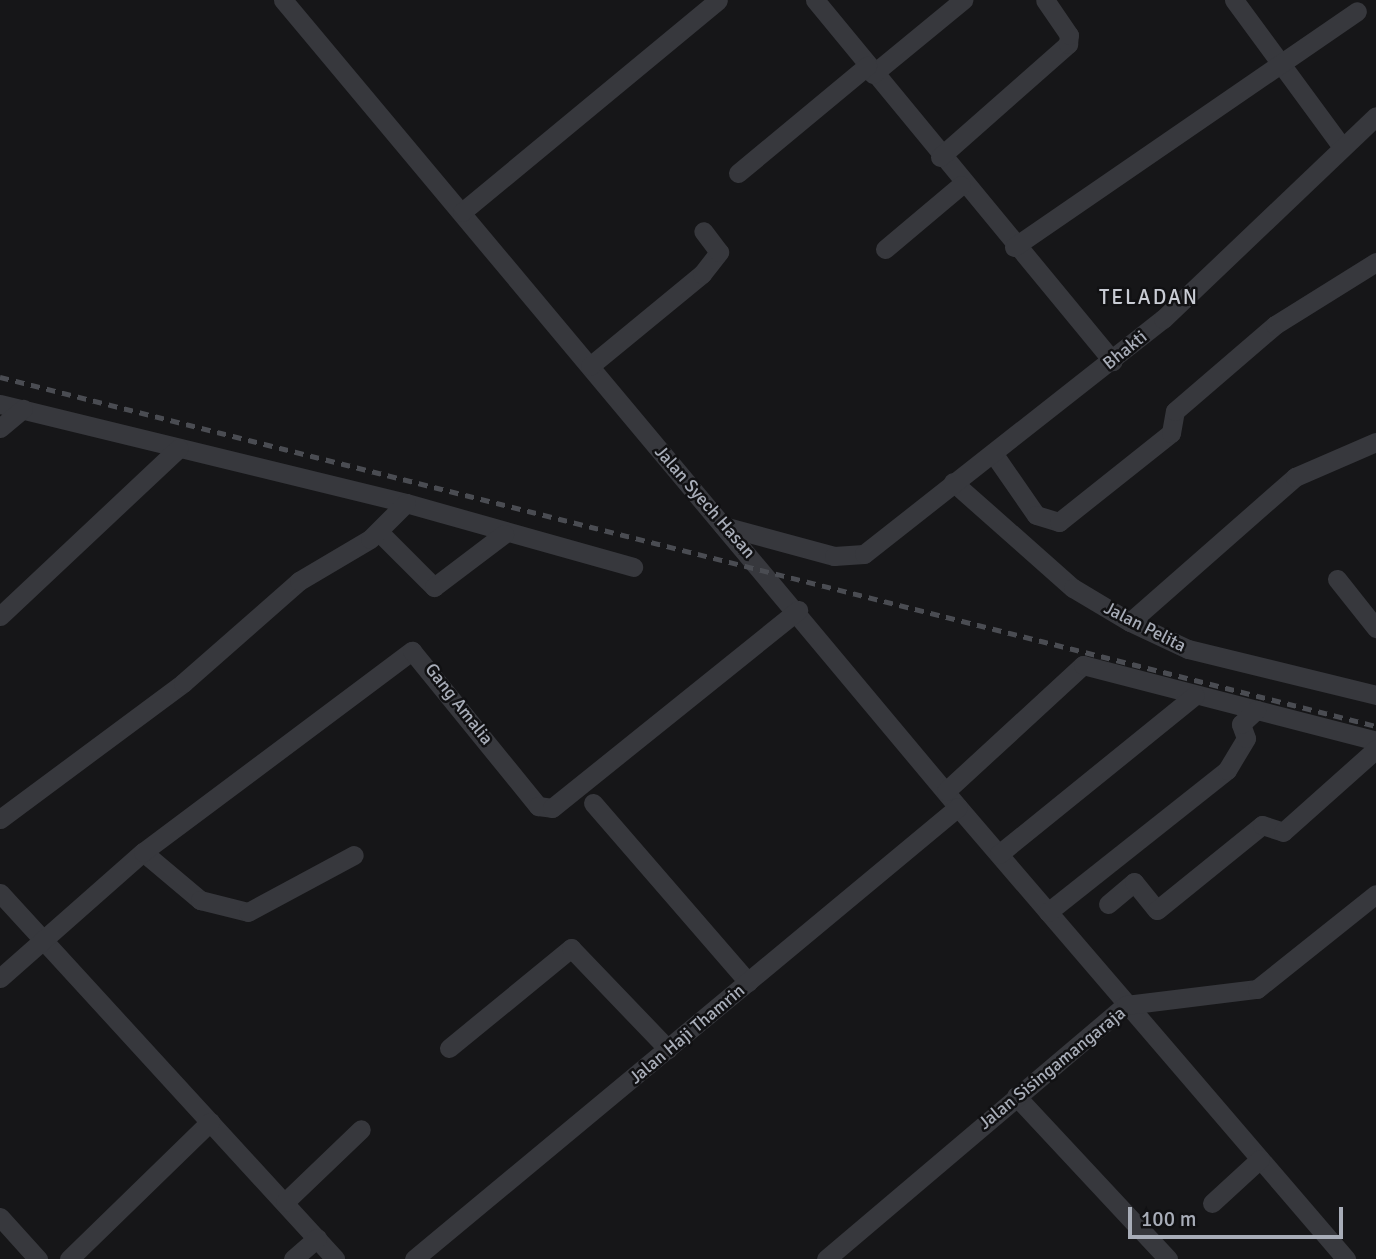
<!DOCTYPE html>
<style>
body{margin:0}
#map{position:relative;width:1376px;height:1259px;overflow:hidden;background:#161618;font-family:Signika,sans-serif}
div>[style]{position:absolute}
.minor>*{height:19px;margin:-9.5px;padding:0 9.5px;transform-origin:9.5px;border-radius:9.5px;background:#37383d}
.rail>*{height:4.5px;margin-top:-2.25px;transform-origin:0;background:repeating-linear-gradient(90deg,#4a4c52 0 9px,transparent 0 16px)}
span{translate:-50% -50%;white-space:nowrap;text-align:center;line-height:1.15;-webkit-text-stroke:5px #111113;paint-order:stroke}
.street-label{font-size:18px;color:#a8adb8}
.quarter-label{font-size:21px;color:#c9ccd4;letter-spacing:2px}
.scale{position:absolute;left:1128px;top:1207px;width:215px;height:32px;box-sizing:border-box;border:4px solid #a8adb8;border-top:0;padding-left:9px;font-size:21px;line-height:24px;white-space:nowrap;color:#a8adb8;-webkit-text-stroke:5px #111113;paint-order:stroke}
</style>
<div id="map">
<div class="minor">
<div style="left:283px;top:0;width:1052px;rotate:50.09deg"></div>
<div style="left:958px;top:807px;width:596px;rotate:49.36deg"></div>
<div style="left:815px;top:0;width:468px;rotate:50.5deg"></div>
<div style="left:1234px;top:0;width:182px;rotate:53.7deg"></div>
<div style="left:873px;top:74px;width:117px;rotate:-39.4deg"></div>
<div style="left:940px;top:157px;width:171px;rotate:-41.4deg"></div>
<div style="left:1068px;top:44px;width:9px;rotate:-84deg"></div>
<div style="left:1069px;top:35px;width:42px;rotate:-124.4deg"></div>
<div style="left:738px;top:173px;width:168px;rotate:-39.7deg"></div>
<div style="left:462px;top:212px;width:332px;rotate:-39.6deg"></div>
<div style="left:1014px;top:247px;width:416px;rotate:-34.5deg"></div>
<div style="left:885px;top:249px;width:99px;rotate:-40.1deg"></div>
<div style="left:590px;top:366px;width:145px;rotate:-39.4deg"></div>
<div style="left:702px;top:274px;width:28px;rotate:-52deg"></div>
<div style="left:719px;top:252px;width:26px;rotate:-127deg"></div>
<div style="left:0;top:404px;width:418px;rotate:13.7deg"></div>
<div style="left:406px;top:503px;width:236px;rotate:15.7deg"></div>
<div style="left:0;top:428px;width:30px;rotate:-40deg"></div>
<div style="left:993px;top:453px;width:75px;rotate:55.3deg"></div>
<div style="left:1036px;top:515px;width:24px;rotate:17deg"></div>
<div style="left:1059px;top:522px;width:143px;rotate:-38.5deg"></div>
<div style="left:1171px;top:433px;width:22px;rotate:-80deg"></div>
<div style="left:1175px;top:411px;width:132px;rotate:-40.7deg"></div>
<div style="left:1275px;top:325px;width:119px;rotate:-32deg"></div>
<div style="left:953px;top:482px;width:160px;rotate:41.5deg"></div>
<div style="left:1073px;top:588px;width:66px;rotate:30.8deg"></div>
<div style="left:1130px;top:622px;width:64px;rotate:25deg"></div>
<div style="left:1188px;top:649px;width:194px;rotate:13.7deg"></div>
<div style="left:723px;top:526px;width:115px;rotate:15.1deg"></div>
<div style="left:834px;top:556px;width:30px;rotate:-4deg"></div>
<div style="left:864px;top:554px;width:380px;rotate:-38.2deg"></div>
<div style="left:1163px;top:319px;width:294px;rotate:-43.6deg"></div>
<div style="left:379px;top:532px;width:78px;rotate:45deg"></div>
<div style="left:434px;top:587px;width:88px;rotate:-37.1deg"></div>
<div style="left:1337px;top:579px;width:63px;rotate:51.5deg"></div>
<div style="left:0;top:616px;width:245px;rotate:-43.2deg"></div>
<div style="left:1130px;top:622px;width:220px;rotate:-41.3deg"></div>
<div style="left:1295px;top:477px;width:88px;rotate:-23.4deg"></div>
<div style="left:946px;top:791px;width:186px;rotate:-42.6deg"></div>
<div style="left:1083px;top:665px;width:303px;rotate:14.5deg"></div>
<div style="left:593px;top:803px;width:237px;rotate:49.1deg"></div>
<div style="left:0;top:819px;width:228px;rotate:-36.6deg"></div>
<div style="left:183px;top:683px;width:154px;rotate:-41.3deg"></div>
<div style="left:299px;top:581px;width:82px;rotate:-30.6deg"></div>
<div style="left:370px;top:539px;width:51px;rotate:-45deg"></div>
<div style="left:143px;top:852px;width:75px;rotate:40.1deg"></div>
<div style="left:200px;top:900px;width:49px;rotate:14deg"></div>
<div style="left:248px;top:912px;width:120px;rotate:-28.3deg"></div>
<div style="left:999px;top:854px;width:252px;rotate:-39deg"></div>
<div style="left:0;top:893px;width:496px;rotate:47.5deg"></div>
<div style="left:1108px;top:904px;width:34px;rotate:-40deg"></div>
<div style="left:1134px;top:882px;width:36px;rotate:51deg"></div>
<div style="left:1157px;top:910px;width:135px;rotate:-39deg"></div>
<div style="left:1262px;top:825px;width:22px;rotate:18deg"></div>
<div style="left:1283px;top:832px;width:125px;rotate:-41.7deg"></div>
<div style="left:1048px;top:912px;width:228px;rotate:-38.4deg"></div>
<div style="left:1227px;top:770px;width:37px;rotate:-59deg"></div>
<div style="left:1246px;top:738px;width:15px;rotate:-110deg"></div>
<div style="left:1241px;top:724px;width:21px;rotate:-43deg"></div>
<div style="left:0;top:978px;width:191px;rotate:-41.4deg"></div>
<div style="left:143px;top:852px;width:336px;rotate:-36.8deg"></div>
<div style="left:412px;top:651px;width:200px;rotate:50.9deg"></div>
<div style="left:538px;top:806px;width:14px;rotate:8deg"></div>
<div style="left:552px;top:808px;width:316px;rotate:-38.8deg"></div>
<div style="left:449px;top:1048px;width:158px;rotate:-39.3deg"></div>
<div style="left:571px;top:948px;width:140px;rotate:46.2deg"></div>
<div style="left:1016px;top:1096px;width:223px;rotate:47deg"></div>
<div style="left:285px;top:1202px;width:105px;rotate:-43.8deg"></div>
<div style="left:1212px;top:1203px;width:65px;rotate:-42.5deg"></div>
<div style="left:0;top:1217px;width:57px;rotate:47.9deg"></div>
<div style="left:69px;top:1259px;width:197px;rotate:-44.2deg"></div>
<div style="left:293px;top:1259px;width:32px;rotate:-41deg"></div>
<div style="left:414px;top:1259px;width:707px;rotate:-39.72deg"></div>
<div style="left:826px;top:1259px;width:393px;rotate:-40.3deg"></div>
<div style="left:1126px;top:1005px;width:132px;rotate:-7deg"></div>
<div style="left:1257px;top:989px;width:152px;rotate:-38.6deg"></div>
</div>
<div class="rail">
<div style="left:0;top:377px;width:1420px;rotate:14.23deg"></div>
</div>
<div class="street-label">
<span style="left:1125px;top:350px;rotate:-39deg">Bhakti</span>
<span style="left:705px;top:502px;rotate:49deg">Jalan Syech Hasan</span>
<span style="left:1145px;top:627px;rotate:27deg">Jalan Pelita</span>
<span style="left:459px;top:704px;rotate:52deg">Gang Amalia</span>
<span style="left:687px;top:1034px;rotate:-40deg">Jalan Haji Thamrin</span>
<span style="left:1052px;top:1068px;rotate:-39deg">Jalan Sisingamangaraja</span>
</div>
<div class="quarter-label">
<span style="left:1149px;top:297px">TELADAN</span>
</div>
<div class="scale">100 m</div>
</div>
